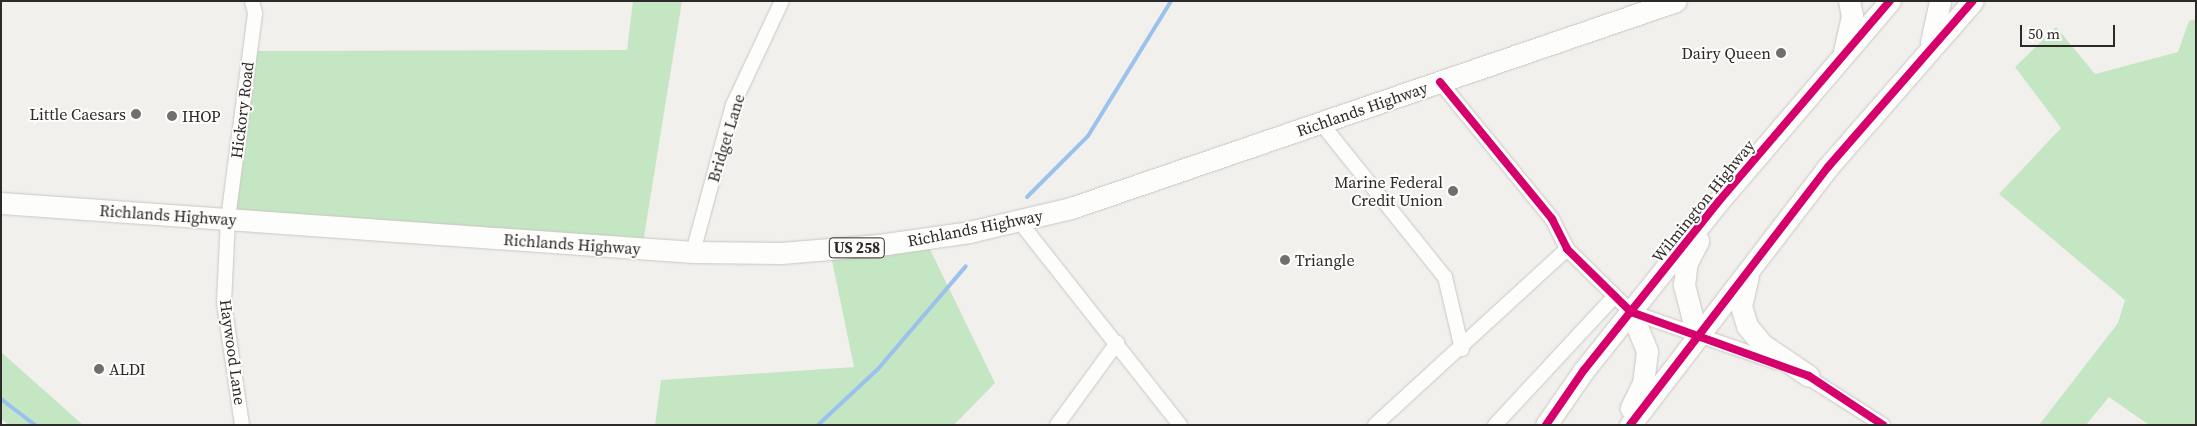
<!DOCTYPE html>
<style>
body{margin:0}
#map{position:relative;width:2197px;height:426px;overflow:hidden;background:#f2f0ed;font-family:"Source Serif 4",serif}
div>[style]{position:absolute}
.green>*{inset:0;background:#c5e6c3}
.stream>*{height:4px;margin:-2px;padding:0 2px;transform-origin:2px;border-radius:2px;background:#9bc2ec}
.roads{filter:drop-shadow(0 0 1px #c8c7c5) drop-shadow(0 0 1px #c8c7c5)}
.street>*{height:14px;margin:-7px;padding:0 7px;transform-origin:7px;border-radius:7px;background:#fdfdfc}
.primary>*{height:21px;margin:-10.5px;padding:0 10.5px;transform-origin:10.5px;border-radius:10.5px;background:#fdfdfc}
.cycleway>*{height:8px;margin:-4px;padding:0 4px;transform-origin:4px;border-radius:4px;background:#d6006c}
.dots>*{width:14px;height:14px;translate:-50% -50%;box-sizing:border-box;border:2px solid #fffdfc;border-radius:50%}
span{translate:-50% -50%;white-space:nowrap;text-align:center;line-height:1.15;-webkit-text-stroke:4px #fffdfc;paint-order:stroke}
.shield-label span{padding:1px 4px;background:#fffdfc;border:1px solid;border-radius:4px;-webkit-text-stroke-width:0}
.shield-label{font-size:15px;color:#2b2a29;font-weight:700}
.poi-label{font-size:16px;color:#2b2a29}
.right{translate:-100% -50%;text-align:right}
.left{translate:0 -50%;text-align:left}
.street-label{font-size:16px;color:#2b2a29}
.frame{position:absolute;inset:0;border:2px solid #2b2a29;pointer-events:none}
.scale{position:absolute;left:2020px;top:25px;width:95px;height:22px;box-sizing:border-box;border:2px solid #2b2a29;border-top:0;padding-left:6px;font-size:15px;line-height:18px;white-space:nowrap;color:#2b2a29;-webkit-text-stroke:4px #fffdfc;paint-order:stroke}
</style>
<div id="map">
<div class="green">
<div style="clip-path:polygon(633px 1px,682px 1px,642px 249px,228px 219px,250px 51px,627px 50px)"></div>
<div style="clip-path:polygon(2196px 19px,2196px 425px,2149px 425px,2109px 397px,2086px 425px,2039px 425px,2118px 323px,2125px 300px,1999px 194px,2061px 128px,2015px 67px,2056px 27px,2095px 74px,2178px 52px,2189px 21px)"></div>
<div style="clip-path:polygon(925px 239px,995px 383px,954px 425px,655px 425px,661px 380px,854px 367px,830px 251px)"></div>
<div style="clip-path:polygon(1px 352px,83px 425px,9px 425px,1px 419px)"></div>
</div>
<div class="stream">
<div style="left:1027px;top:197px;width:86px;rotate:-45deg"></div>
<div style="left:1088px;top:136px;width:158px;rotate:-58.4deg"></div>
<div style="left:1px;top:399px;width:43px;rotate:37.4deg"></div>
<div style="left:818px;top:425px;width:82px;rotate:-43deg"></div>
<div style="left:878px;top:369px;width:135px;rotate:-49.5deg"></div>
</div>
<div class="roads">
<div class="street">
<div style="left:1440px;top:82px;width:177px;rotate:50.7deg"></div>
<div style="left:1552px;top:219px;width:34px;rotate:63deg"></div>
<div style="left:1567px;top:249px;width:90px;rotate:44.5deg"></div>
<div style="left:1631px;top:312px;width:153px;rotate:19deg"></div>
<div style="left:1321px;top:123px;width:198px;rotate:51.2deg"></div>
<div style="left:1445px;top:277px;width:74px;rotate:76.7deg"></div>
<div style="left:1019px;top:221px;width:260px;rotate:51.7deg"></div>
<div style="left:693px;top:252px;width:152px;rotate:-74.8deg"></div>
<div style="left:733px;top:105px;width:115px;rotate:-64.8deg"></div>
<div style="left:1803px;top:374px;width:95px;rotate:32.5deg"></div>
<div style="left:242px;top:425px;width:123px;rotate:-98.4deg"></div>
<div style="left:224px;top:303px;width:84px;rotate:-87.3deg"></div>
<div style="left:228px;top:219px;width:208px;rotate:-82.5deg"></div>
<div style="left:255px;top:13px;width:12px;rotate:-104deg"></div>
<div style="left:1057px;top:425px;width:102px;rotate:-53.8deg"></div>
<div style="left:1375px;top:425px;width:260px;rotate:-42.5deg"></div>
<div style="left:1495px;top:425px;width:176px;rotate:-47.1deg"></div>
</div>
<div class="primary">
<div style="left:1931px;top:42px;width:42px;rotate:-77.6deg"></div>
<div style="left:1844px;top:51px;width:36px;rotate:-77deg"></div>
<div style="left:1852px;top:16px;width:15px;rotate:-101deg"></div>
<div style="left:1px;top:203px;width:694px;rotate:4.05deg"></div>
<div style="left:693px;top:252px;width:88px;rotate:0.7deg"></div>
<div style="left:781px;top:253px;width:98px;rotate:-4.7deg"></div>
<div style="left:879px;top:245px;width:91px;rotate:-8.2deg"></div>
<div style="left:969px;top:232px;width:105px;rotate:-13.2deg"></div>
<div style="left:1071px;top:208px;width:639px;rotate:-18.89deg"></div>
<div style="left:1748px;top:276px;width:31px;rotate:103deg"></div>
<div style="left:1741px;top:306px;width:21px;rotate:73deg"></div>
<div style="left:1747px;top:326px;width:25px;rotate:50deg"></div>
<div style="left:1763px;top:345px;width:55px;rotate:34deg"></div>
<div style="left:1631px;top:312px;width:42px;rotate:67.7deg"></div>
<div style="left:1647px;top:351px;width:32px;rotate:97deg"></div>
<div style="left:1643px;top:383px;width:28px;rotate:116deg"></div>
<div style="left:1697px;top:336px;width:53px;rotate:-104.3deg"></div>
<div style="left:1684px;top:285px;width:23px;rotate:-83deg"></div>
<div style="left:1687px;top:262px;width:24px;rotate:-62deg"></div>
<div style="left:1546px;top:425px;width:67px;rotate:-55.4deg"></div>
<div style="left:1584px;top:370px;width:216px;rotate:-51.4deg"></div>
<div style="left:1719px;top:201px;width:263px;rotate:-49.5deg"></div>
<div style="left:1630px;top:425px;width:325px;rotate:-52.5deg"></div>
<div style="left:1828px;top:167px;width:220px;rotate:-48.9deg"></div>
</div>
</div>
<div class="cycleway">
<div style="left:1440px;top:82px;width:177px;rotate:50.7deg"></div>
<div style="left:1552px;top:219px;width:34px;rotate:63deg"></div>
<div style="left:1567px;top:249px;width:90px;rotate:44.5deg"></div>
<div style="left:1631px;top:312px;width:189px;rotate:19.8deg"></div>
<div style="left:1809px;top:376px;width:89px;rotate:33.5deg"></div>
<div style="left:1546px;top:425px;width:67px;rotate:-55.4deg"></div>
<div style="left:1584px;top:370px;width:216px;rotate:-51.4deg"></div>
<div style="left:1719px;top:201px;width:263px;rotate:-49.5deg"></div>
<div style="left:1630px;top:425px;width:325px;rotate:-52.5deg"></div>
<div style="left:1828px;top:167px;width:220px;rotate:-48.9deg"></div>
</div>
<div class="dots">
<div style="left:1781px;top:53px;background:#716f6e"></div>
<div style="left:136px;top:114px;background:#716f6e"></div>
<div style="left:172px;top:116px;background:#716f6e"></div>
<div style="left:1453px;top:191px;background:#716f6e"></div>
<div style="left:1285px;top:260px;background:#716f6e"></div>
<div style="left:99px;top:369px;background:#716f6e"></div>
</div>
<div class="shield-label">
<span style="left:857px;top:248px">US 258</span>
</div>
<div class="poi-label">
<span class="right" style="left:1771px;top:53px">Dairy Queen</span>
<span class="right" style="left:126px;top:114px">Little Caesars</span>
<span class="left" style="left:182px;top:116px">IHOP</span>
<span class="right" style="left:1443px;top:191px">Marine Federal<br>Credit Union</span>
<span class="left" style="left:1295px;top:260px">Triangle</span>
<span class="left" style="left:109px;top:369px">ALDI</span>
</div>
<div class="street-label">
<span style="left:1362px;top:109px;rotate:-19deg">Richlands Highway</span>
<span style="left:242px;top:110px;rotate:-83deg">Hickory Road</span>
<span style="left:726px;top:138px;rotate:-73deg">Bridget Lane</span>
<span style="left:1703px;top:201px;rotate:-51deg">Wilmington Highway</span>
<span style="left:168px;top:215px;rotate:4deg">Richlands Highway</span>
<span style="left:975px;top:228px;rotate:-11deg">Richlands Highway</span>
<span style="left:572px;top:244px;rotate:4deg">Richlands Highway</span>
<span style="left:233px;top:352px;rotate:82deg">Haywood Lane</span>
</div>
<div class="frame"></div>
<div class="scale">50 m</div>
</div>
